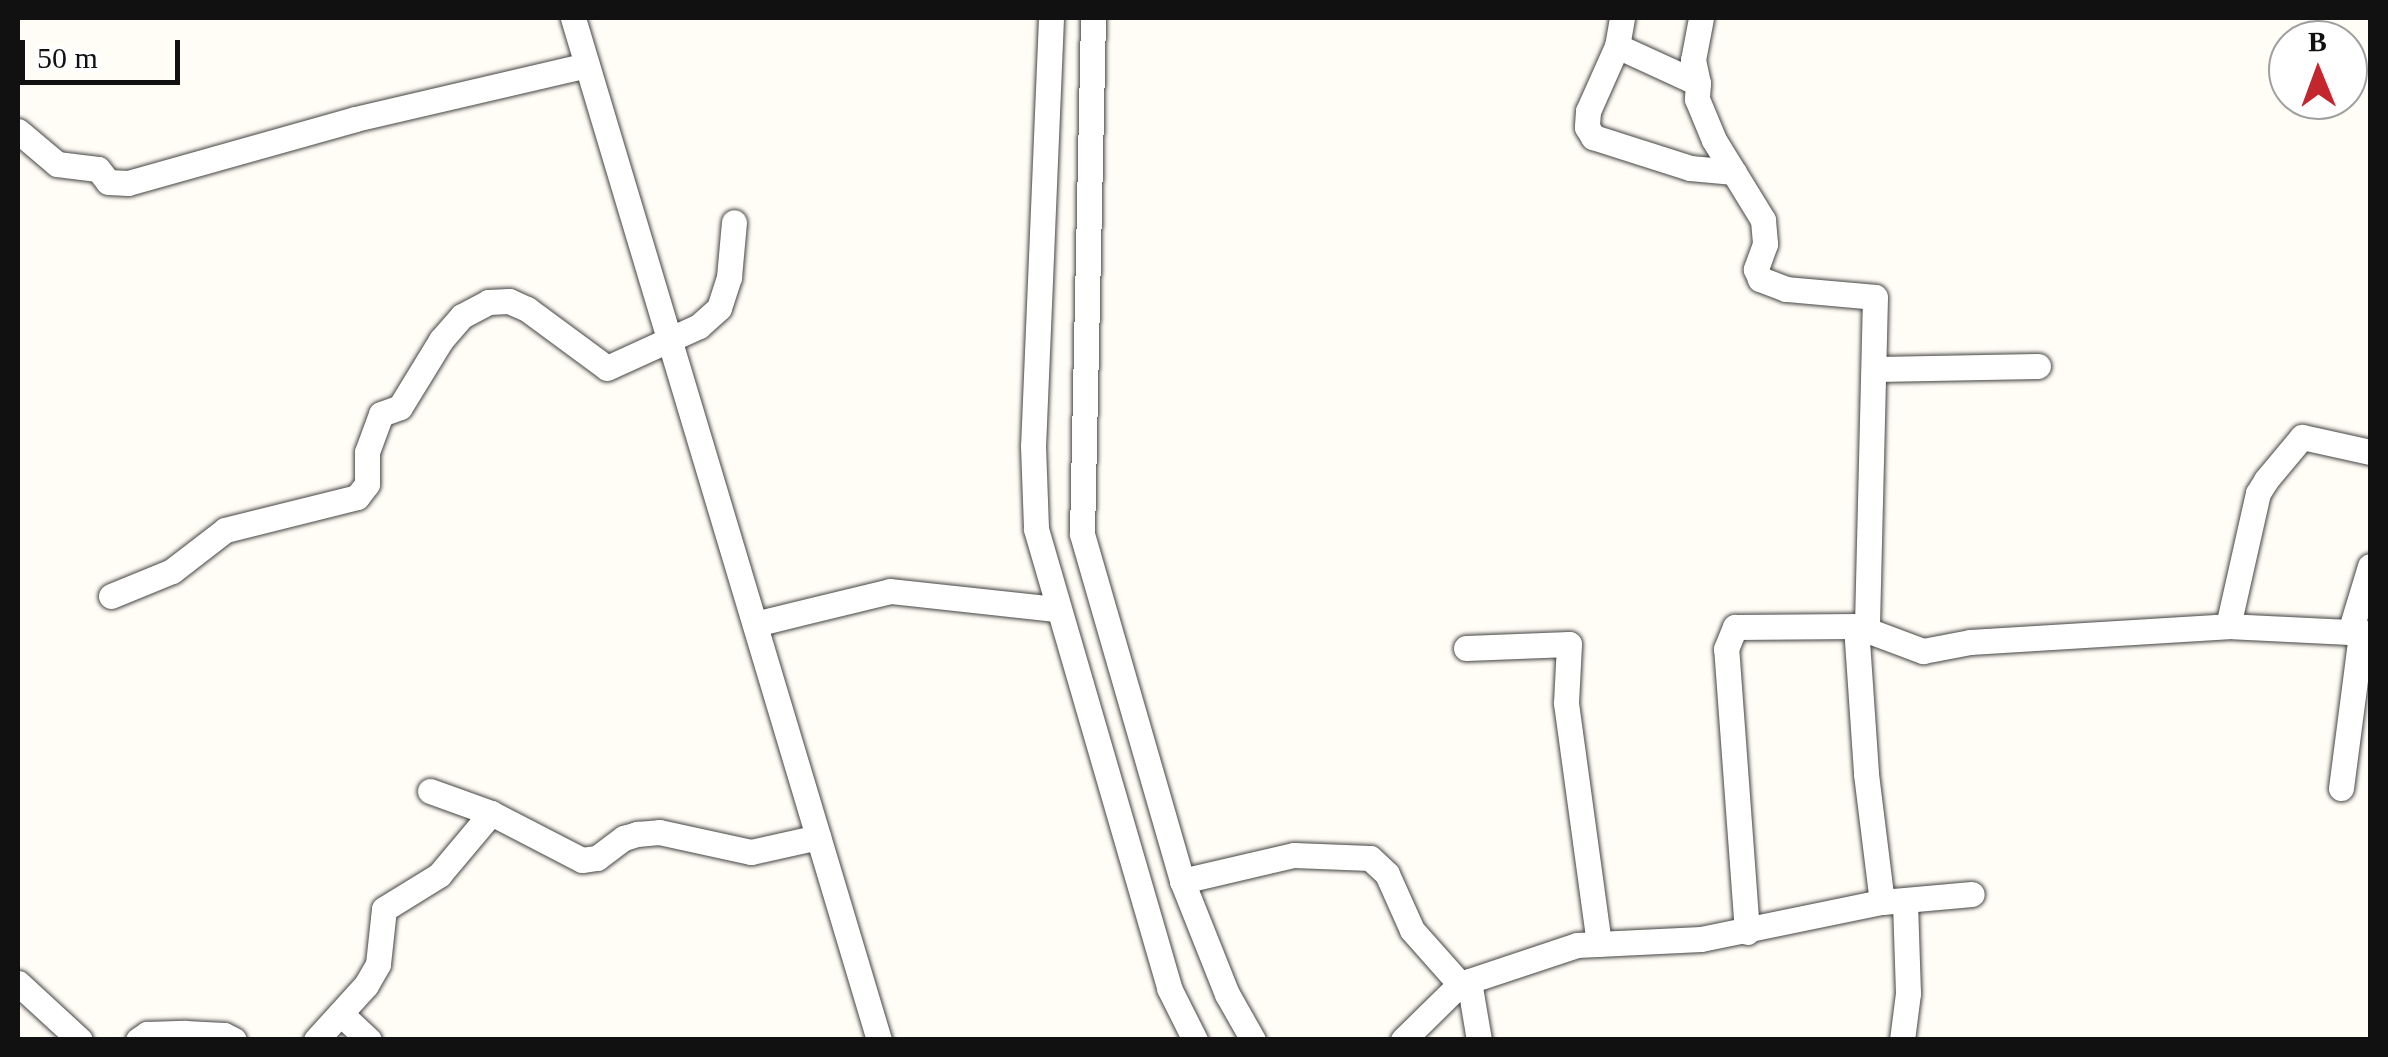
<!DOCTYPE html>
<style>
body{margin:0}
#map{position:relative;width:2388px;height:1057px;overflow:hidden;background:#fffdf5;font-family:Georgia,serif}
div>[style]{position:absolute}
.roads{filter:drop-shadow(0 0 2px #444) drop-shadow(0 0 2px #444)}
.minor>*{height:25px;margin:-12.5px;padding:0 12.5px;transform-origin:12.5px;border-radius:12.5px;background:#fff}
span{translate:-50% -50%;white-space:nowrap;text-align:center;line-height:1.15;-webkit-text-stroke:10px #fff;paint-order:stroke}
.frame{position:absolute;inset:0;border:20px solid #111;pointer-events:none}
.north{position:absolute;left:2268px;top:20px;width:100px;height:100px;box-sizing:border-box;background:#fff;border:2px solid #a0a0a0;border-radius:50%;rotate:359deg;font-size:28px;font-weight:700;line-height:40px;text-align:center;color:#111}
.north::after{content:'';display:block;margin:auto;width:35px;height:45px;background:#c4262e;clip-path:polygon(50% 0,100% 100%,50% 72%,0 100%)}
.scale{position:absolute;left:20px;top:40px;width:160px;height:45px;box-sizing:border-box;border:5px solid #111;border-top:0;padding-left:12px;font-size:30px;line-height:35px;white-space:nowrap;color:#111;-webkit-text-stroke:8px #fff;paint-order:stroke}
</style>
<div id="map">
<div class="roads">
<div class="minor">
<div style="left:573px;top:18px;width:1067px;rotate:73.33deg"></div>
<div style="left:1051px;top:18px;width:428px;rotate:92.4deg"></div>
<div style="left:1033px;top:446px;width:83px;rotate:87.9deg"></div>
<div style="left:1036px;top:529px;width:478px;rotate:73.8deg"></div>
<div style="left:1169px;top:988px;width:58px;rotate:63.4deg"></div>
<div style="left:1093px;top:18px;width:516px;rotate:91.22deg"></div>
<div style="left:1082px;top:534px;width:361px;rotate:73.9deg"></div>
<div style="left:1182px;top:881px;width:122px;rotate:68.3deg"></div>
<div style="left:1227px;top:994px;width:53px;rotate:60.5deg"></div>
<div style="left:1622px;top:18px;width:28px;rotate:100deg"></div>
<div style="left:1617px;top:46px;width:71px;rotate:114deg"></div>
<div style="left:1588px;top:111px;width:16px;rotate:94deg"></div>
<div style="left:1587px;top:127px;width:12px;rotate:59deg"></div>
<div style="left:1593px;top:137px;width:102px;rotate:17.7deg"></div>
<div style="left:1690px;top:168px;width:44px;rotate:5.2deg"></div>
<div style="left:1617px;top:46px;width:89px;rotate:24.6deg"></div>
<div style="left:1698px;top:83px;width:16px;rotate:94deg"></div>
<div style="left:1697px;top:99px;width:44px;rotate:67.5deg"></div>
<div style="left:1714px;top:140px;width:94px;rotate:58.5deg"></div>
<div style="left:1763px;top:220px;width:24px;rotate:85deg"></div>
<div style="left:1765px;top:244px;width:27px;rotate:110deg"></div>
<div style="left:1756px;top:269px;width:11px;rotate:68deg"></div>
<div style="left:1760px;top:279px;width:28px;rotate:21deg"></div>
<div style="left:1786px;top:289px;width:89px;rotate:5.1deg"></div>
<div style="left:1875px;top:297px;width:331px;rotate:91.4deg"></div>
<div style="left:1698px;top:83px;width:24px;rotate:-102deg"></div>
<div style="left:1693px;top:60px;width:43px;rotate:-79.2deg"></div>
<div style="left:18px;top:131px;width:51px;rotate:40.2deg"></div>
<div style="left:57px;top:164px;width:41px;rotate:7deg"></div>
<div style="left:98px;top:169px;width:16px;rotate:52deg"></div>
<div style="left:108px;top:182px;width:20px;rotate:3deg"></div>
<div style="left:128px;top:183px;width:236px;rotate:-15.7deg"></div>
<div style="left:355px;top:119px;width:238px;rotate:-13.1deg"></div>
<div style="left:1876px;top:369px;width:162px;rotate:-1.1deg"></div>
<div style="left:111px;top:596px;width:66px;rotate:-22.3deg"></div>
<div style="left:172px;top:571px;width:67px;rotate:-37.7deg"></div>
<div style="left:225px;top:530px;width:136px;rotate:-14deg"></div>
<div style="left:357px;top:497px;width:16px;rotate:-52deg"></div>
<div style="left:367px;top:484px;width:32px;rotate:-90deg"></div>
<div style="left:367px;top:452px;width:40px;rotate:-69.8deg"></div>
<div style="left:381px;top:414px;width:20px;rotate:-20deg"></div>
<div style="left:400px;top:407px;width:79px;rotate:-58.5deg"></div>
<div style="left:441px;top:340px;width:32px;rotate:-49deg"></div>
<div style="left:462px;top:316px;width:30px;rotate:-28deg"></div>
<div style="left:488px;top:302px;width:21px;rotate:-3deg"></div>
<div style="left:509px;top:301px;width:20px;rotate:24deg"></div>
<div style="left:527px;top:309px;width:99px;rotate:36.4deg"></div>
<div style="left:607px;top:368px;width:101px;rotate:-24.5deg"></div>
<div style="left:699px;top:326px;width:27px;rotate:-42deg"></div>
<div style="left:719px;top:308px;width:33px;rotate:-72deg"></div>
<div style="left:729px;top:277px;width:55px;rotate:-84.8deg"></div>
<div style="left:755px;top:624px;width:139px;rotate:-13.7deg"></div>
<div style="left:890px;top:591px;width:168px;rotate:6.2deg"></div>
<div style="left:1856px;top:626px;width:148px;rotate:86.1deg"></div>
<div style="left:1866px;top:774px;width:129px;rotate:82.9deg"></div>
<div style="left:2228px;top:626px;width:136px;rotate:-77.3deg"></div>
<div style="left:2258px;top:493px;width:15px;rotate:-58deg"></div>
<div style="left:2266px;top:480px;width:56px;rotate:-50.1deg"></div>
<div style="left:2302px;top:437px;width:70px;rotate:12.4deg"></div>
<div style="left:2350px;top:632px;width:69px;rotate:-73.1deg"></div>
<div style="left:1466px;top:648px;width:103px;rotate:-2.2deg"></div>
<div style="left:1569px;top:644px;width:59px;rotate:92.9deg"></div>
<div style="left:1566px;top:703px;width:243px;rotate:82.2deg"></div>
<div style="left:2341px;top:788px;width:156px;rotate:-82.6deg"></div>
<div style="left:430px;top:791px;width:65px;rotate:19.8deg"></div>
<div style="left:1182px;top:881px;width:115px;rotate:-13.1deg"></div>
<div style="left:1294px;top:855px;width:76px;rotate:2.3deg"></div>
<div style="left:1370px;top:858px;width:23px;rotate:43deg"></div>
<div style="left:1387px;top:874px;width:61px;rotate:65.9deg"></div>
<div style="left:1412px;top:930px;width:72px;rotate:48.4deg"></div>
<div style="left:1747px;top:932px;width:284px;rotate:-94.2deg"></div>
<div style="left:1726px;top:649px;width:24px;rotate:-68deg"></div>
<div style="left:1735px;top:627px;width:121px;rotate:-0.5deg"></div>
<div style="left:1856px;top:626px;width:72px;rotate:20.5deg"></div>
<div style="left:1923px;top:651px;width:48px;rotate:-10.8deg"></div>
<div style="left:1970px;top:642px;width:258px;rotate:-3.5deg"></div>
<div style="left:2228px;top:626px;width:142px;rotate:2.8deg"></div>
<div style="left:1469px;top:981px;width:60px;rotate:80.4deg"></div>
<div style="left:18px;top:983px;width:84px;rotate:42.6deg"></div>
<div style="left:341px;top:1014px;width:38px;rotate:43deg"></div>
<div style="left:138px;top:1040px;width:11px;rotate:-34deg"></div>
<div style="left:147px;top:1034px;width:38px;rotate:-2deg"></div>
<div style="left:185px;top:1033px;width:39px;rotate:3deg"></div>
<div style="left:224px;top:1035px;width:11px;rotate:27deg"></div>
<div style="left:316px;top:1040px;width:74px;rotate:-47.7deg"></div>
<div style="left:366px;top:985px;width:24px;rotate:-60deg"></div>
<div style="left:378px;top:964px;width:55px;rotate:-83.8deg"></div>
<div style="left:384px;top:909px;width:65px;rotate:-31.7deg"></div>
<div style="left:439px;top:875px;width:81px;rotate:-50deg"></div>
<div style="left:491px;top:813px;width:102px;rotate:27.3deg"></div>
<div style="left:582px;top:860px;width:15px;rotate:-8deg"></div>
<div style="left:597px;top:858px;width:34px;rotate:-37deg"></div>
<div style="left:624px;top:838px;width:14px;rotate:-17deg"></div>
<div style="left:637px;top:834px;width:22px;rotate:-5deg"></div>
<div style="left:659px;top:832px;width:94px;rotate:12.3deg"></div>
<div style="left:751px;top:852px;width:69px;rotate:-12.6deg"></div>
<div style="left:1403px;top:1040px;width:80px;rotate:-44.5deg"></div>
<div style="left:1460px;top:984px;width:123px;rotate:-18.4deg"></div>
<div style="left:1577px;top:945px;width:124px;rotate:-2.8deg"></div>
<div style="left:1701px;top:939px;width:185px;rotate:-11.6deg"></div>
<div style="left:1882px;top:902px;width:90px;rotate:-5.1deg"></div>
<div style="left:1902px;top:1040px;width:47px;rotate:-82.7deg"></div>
<div style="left:1908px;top:993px;width:91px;rotate:-91.9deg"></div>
</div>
</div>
<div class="frame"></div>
<div class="north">B</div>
<div class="scale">50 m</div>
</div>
